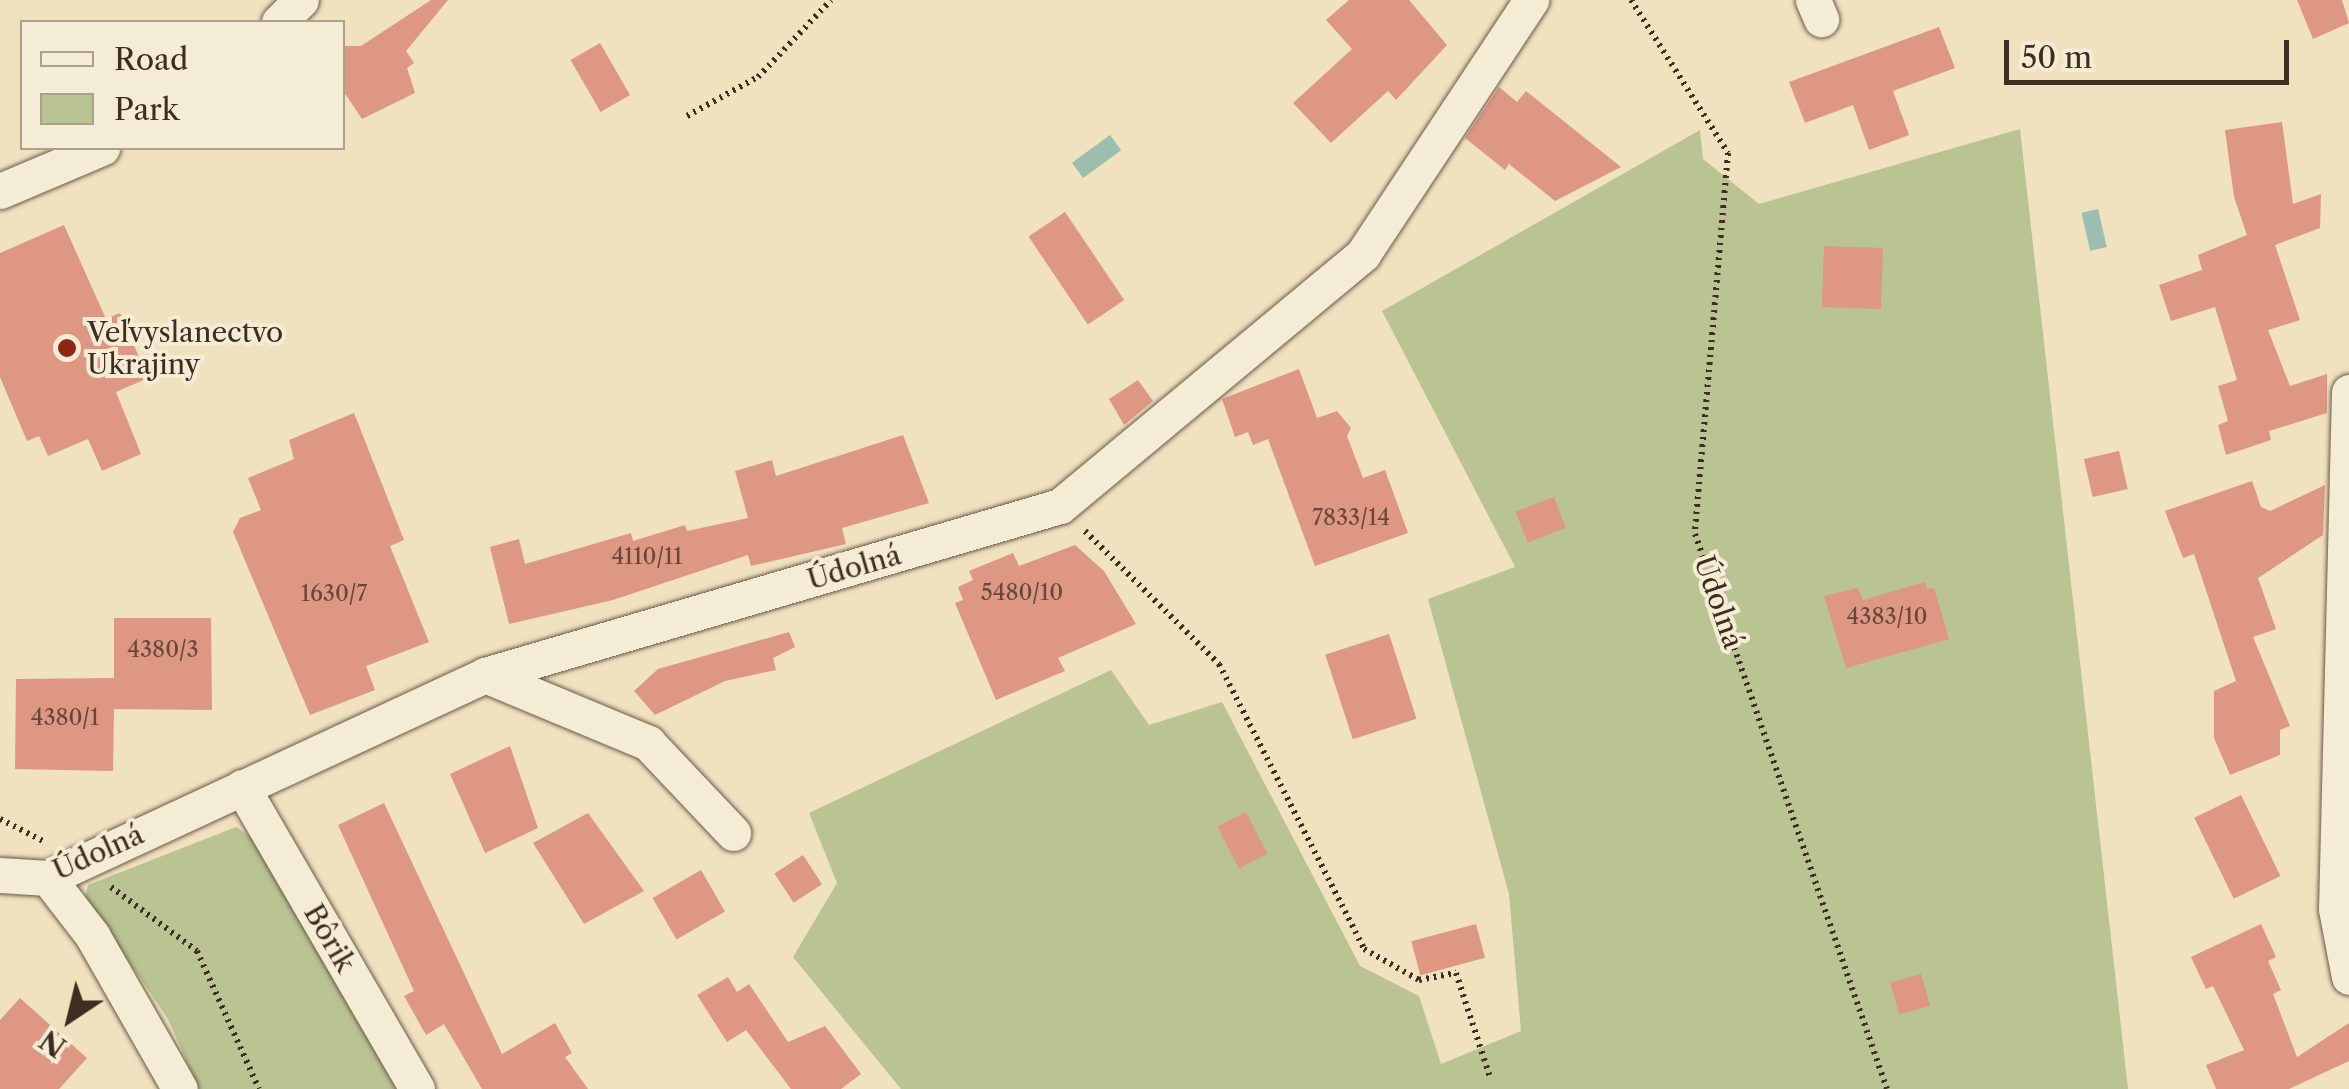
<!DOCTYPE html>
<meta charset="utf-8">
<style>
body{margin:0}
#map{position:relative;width:2349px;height:1089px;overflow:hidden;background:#f0e1bf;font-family:"Libre Caslon Text",serif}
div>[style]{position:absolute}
.green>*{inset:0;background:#bac392}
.water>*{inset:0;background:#9bbeae;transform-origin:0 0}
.building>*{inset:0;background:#de9783;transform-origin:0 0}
.path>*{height:6px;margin-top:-3px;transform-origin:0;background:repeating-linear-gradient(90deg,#3e2d20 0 2.5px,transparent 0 7.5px)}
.roads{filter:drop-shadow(0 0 2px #6a5a48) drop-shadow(0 0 2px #6a5a48)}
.street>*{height:35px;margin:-17.5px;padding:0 17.5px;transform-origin:17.5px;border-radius:17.5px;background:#f5ecd5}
.dots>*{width:28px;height:28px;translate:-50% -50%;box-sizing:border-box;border:5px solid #f5ecd5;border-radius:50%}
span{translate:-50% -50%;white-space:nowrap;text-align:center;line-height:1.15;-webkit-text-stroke:8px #f5ecd5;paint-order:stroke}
.number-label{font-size:22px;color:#664839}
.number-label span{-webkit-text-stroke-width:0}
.poi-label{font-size:28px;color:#3e2d20}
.left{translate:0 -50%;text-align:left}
.street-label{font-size:28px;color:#3e2d20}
.legend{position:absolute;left:20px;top:20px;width:325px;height:130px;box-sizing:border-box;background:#f5ecd5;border:2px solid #aca08d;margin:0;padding:12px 18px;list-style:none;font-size:30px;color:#3e2d20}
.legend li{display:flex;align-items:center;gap:20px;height:50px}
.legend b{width:50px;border:2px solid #aca08d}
.north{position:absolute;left:20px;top:969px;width:100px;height:100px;-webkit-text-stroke:8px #f5ecd5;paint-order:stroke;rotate:215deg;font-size:28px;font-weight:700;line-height:40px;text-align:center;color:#3e2d20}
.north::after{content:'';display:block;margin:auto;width:35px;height:45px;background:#3e2d20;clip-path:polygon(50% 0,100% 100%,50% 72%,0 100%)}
.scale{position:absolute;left:2004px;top:40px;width:285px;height:45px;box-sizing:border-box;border:5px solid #3e2d20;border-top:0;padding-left:12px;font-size:30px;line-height:35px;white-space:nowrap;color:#3e2d20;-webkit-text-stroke:8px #f5ecd5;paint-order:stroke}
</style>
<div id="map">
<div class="green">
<div style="clip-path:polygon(2020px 129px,2128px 1089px,901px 1089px,793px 957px,837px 883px,809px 813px,1111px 670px,1149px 725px,1222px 702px,1360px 966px,1419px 996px,1441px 1064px,1521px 1031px,1509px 894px,1428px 599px,1515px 567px,1382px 311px,1700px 130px,1703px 159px,1759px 204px)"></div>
<div style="clip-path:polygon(236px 827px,255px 840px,396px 1089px,199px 1089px,168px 1019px,85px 897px,88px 885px)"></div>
</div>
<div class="water">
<div style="left:1110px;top:135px;width:19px;height:47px;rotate:54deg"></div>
<div style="left:2098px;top:209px;width:39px;height:17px;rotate:77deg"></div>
</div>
<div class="building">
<div style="clip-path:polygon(431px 0,448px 0,406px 51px,414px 63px,407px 68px,415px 93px,362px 119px,342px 89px,342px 46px,361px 46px)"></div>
<div style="clip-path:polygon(1349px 0,1409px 0,1447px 45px,1396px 100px,1388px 91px,1331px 143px,1293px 103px,1352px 49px,1326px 20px)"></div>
<div style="clip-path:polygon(2297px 0,2342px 0,2349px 23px,2313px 39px)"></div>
<div style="clip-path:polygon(1939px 27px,1955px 68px,1893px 91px,1909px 135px,1869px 150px,1853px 105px,1805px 123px,1789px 82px)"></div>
<div style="left:600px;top:43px;width:60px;height:34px;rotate:60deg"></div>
<div style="clip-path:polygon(1499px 87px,1517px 102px,1526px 91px,1621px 167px,1555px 201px,1509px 164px,1505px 170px,1465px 138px)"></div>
<div style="clip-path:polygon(2282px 122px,2293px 204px,2321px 194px,2320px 228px,2275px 245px,2300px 320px,2268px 330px,2290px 386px,2327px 374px,2327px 413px,2269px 431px,2271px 440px,2226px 455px,2218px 425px,2228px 421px,2218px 386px,2237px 380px,2215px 307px,2171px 321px,2159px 285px,2202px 270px,2198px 255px,2247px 235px,2234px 197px,2225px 130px)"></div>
<div style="left:1065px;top:212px;width:106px;height:44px;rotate:56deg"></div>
<div style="clip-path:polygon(64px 225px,106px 319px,120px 313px,148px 378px,116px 392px,141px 454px,102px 471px,88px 439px,48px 456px,39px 436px,27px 441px,0 377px,0 253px)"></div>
<div style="left:1824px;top:246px;width:59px;height:61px;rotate:2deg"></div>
<div style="clip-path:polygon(1299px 369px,1317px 418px,1337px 411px,1351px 428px,1347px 436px,1363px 478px,1385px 470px,1408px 533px,1315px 566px,1268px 439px,1253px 445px,1248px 432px,1235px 437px,1222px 399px)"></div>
<div style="clip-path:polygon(1138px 380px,1153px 401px,1124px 425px,1109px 399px)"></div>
<div style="clip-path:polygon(354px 413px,404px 540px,390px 546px,429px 642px,366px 666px,375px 690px,310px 715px,233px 532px,240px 518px,261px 510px,248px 478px,294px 459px,289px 440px)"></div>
<div style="clip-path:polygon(903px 435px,929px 503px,842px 528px,846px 544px,751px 566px,748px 555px,613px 600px,509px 624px,490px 547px,519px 539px,525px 564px,631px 533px,633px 541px,685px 525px,687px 531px,748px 518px,735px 471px,772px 460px,776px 476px)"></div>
<div style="left:2119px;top:451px;width:39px;height:36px;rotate:77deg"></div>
<div style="clip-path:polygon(2252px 481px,2261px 507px,2270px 511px,2325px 485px,2323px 535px,2258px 578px,2276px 629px,2253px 637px,2290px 726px,2280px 730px,2280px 755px,2230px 775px,2214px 738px,2214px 691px,2236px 681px,2194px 554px,2183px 558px,2165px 511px)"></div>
<div style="left:1554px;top:497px;width:33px;height:41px;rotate:69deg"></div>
<div style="clip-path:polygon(1075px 545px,1104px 571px,1136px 624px,1058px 658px,1065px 671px,996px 700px,955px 603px,963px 600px,958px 587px,973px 580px,969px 571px,1013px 553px,1019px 566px)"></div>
<div style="clip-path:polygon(1925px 582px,1927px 589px,1934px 588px,1949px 639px,1846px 668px,1824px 596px,1858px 588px,1863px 600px)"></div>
<div style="clip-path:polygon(114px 618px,211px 618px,212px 710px,114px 709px,113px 771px,15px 769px,16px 679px,114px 678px)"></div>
<div style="clip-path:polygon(789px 632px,795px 647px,773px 658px,776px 670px,725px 681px,655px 715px,634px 691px,658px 669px)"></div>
<div style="left:1389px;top:634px;width:89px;height:67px;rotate:72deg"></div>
<div style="clip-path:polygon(510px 746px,538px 828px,485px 853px,450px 774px)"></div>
<div style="left:2241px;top:795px;width:90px;height:52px;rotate:64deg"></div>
<div style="clip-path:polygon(384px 803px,502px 1054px,555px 1023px,572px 1053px,565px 1057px,588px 1089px,482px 1089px,444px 1024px,426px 1035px,404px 996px,414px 991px,338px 825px)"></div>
<div style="left:1246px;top:812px;width:47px;height:32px;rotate:63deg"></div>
<div style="clip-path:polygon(588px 813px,644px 891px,584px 924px,533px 843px)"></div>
<div style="left:803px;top:855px;width:35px;height:34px;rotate:57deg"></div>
<div style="left:701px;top:870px;width:48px;height:56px;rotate:60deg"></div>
<div style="left:1476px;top:924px;width:35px;height:67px;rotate:75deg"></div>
<div style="clip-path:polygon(2261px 924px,2276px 957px,2268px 961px,2281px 990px,2273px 994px,2297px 1057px,2349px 1023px,2349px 1061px,2289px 1089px,2216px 1089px,2206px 1065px,2244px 1050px,2213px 986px,2206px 989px,2191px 957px)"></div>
<div style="left:1921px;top:974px;width:33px;height:32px;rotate:74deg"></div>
<div style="clip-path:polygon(728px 977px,737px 992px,749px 984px,788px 1042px,825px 1026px,861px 1074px,841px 1089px,791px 1089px,746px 1030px,727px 1042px,697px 995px)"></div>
<div style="clip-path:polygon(20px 998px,87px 1058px,59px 1089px,0 1089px,0 1020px)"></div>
</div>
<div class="path">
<div style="left:1631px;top:0;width:181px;rotate:57.6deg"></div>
<div style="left:1728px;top:153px;width:382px;rotate:95deg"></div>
<div style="left:1695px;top:534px;width:587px;rotate:70.92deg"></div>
<div style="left:687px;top:116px;width:81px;rotate:-28.8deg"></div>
<div style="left:758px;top:77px;width:106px;rotate:-46.5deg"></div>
<div style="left:1085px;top:531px;width:189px;rotate:44.8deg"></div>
<div style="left:1219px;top:664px;width:320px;rotate:63deg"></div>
<div style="left:1364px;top:949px;width:63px;rotate:29.4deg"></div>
<div style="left:1419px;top:980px;width:38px;rotate:-11deg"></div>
<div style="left:1456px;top:973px;width:109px;rotate:71.9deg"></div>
<div style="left:0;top:819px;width:48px;rotate:27.1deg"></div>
<div style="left:111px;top:887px;width:107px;rotate:36.7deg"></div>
<div style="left:197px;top:951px;width:151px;rotate:65.8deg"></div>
</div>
<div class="roads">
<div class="street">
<div style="left:1813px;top:0;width:21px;rotate:67deg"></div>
<div style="left:279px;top:22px;width:31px;rotate:-45deg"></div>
<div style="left:0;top:191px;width:111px;rotate:-22.9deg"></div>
<div style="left:2349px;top:392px;width:517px;rotate:91.44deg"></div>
<div style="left:2336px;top:909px;width:69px;rotate:79.2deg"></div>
<div style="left:485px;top:675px;width:177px;rotate:22.6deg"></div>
<div style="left:648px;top:743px;width:124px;rotate:46.6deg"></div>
<div style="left:242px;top:787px;width:349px;rotate:59.9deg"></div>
<div style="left:0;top:875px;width:48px;rotate:3.6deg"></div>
<div style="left:48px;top:878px;width:482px;rotate:-24.9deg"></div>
<div style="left:485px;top:675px;width:599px;rotate:-16.38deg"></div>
<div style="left:1060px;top:506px;width:394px;rotate:-39.7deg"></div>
<div style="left:1363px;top:254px;width:305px;rotate:-56.5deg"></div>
<div style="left:48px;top:878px;width:72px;rotate:52.3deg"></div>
<div style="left:92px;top:935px;width:177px;rotate:60.3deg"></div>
</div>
</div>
<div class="dots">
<div style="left:67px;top:348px;background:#8f2418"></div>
</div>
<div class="number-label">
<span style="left:1351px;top:518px">7833/14</span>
<span style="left:647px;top:557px">4110/11</span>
<span style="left:1022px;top:593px">5480/10</span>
<span style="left:334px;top:594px">1630/7</span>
<span style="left:1887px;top:617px">4383/10</span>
<span style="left:163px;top:650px">4380/3</span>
<span style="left:65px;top:718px">4380/1</span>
</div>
<div class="poi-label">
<span class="left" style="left:87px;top:348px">Veľvyslanectvo<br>Ukrajiny</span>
</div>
<div class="street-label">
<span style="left:854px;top:567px;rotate:-16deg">Údolná</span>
<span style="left:1719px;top:602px;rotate:71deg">Údolná</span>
<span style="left:98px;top:852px;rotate:-24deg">Údolná</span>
<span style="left:330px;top:938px;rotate:60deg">Bôrik</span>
</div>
<ul class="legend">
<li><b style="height:12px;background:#f5ecd5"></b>Road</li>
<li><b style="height:28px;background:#bac392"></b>Park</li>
</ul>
<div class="north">N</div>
<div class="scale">50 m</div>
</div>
